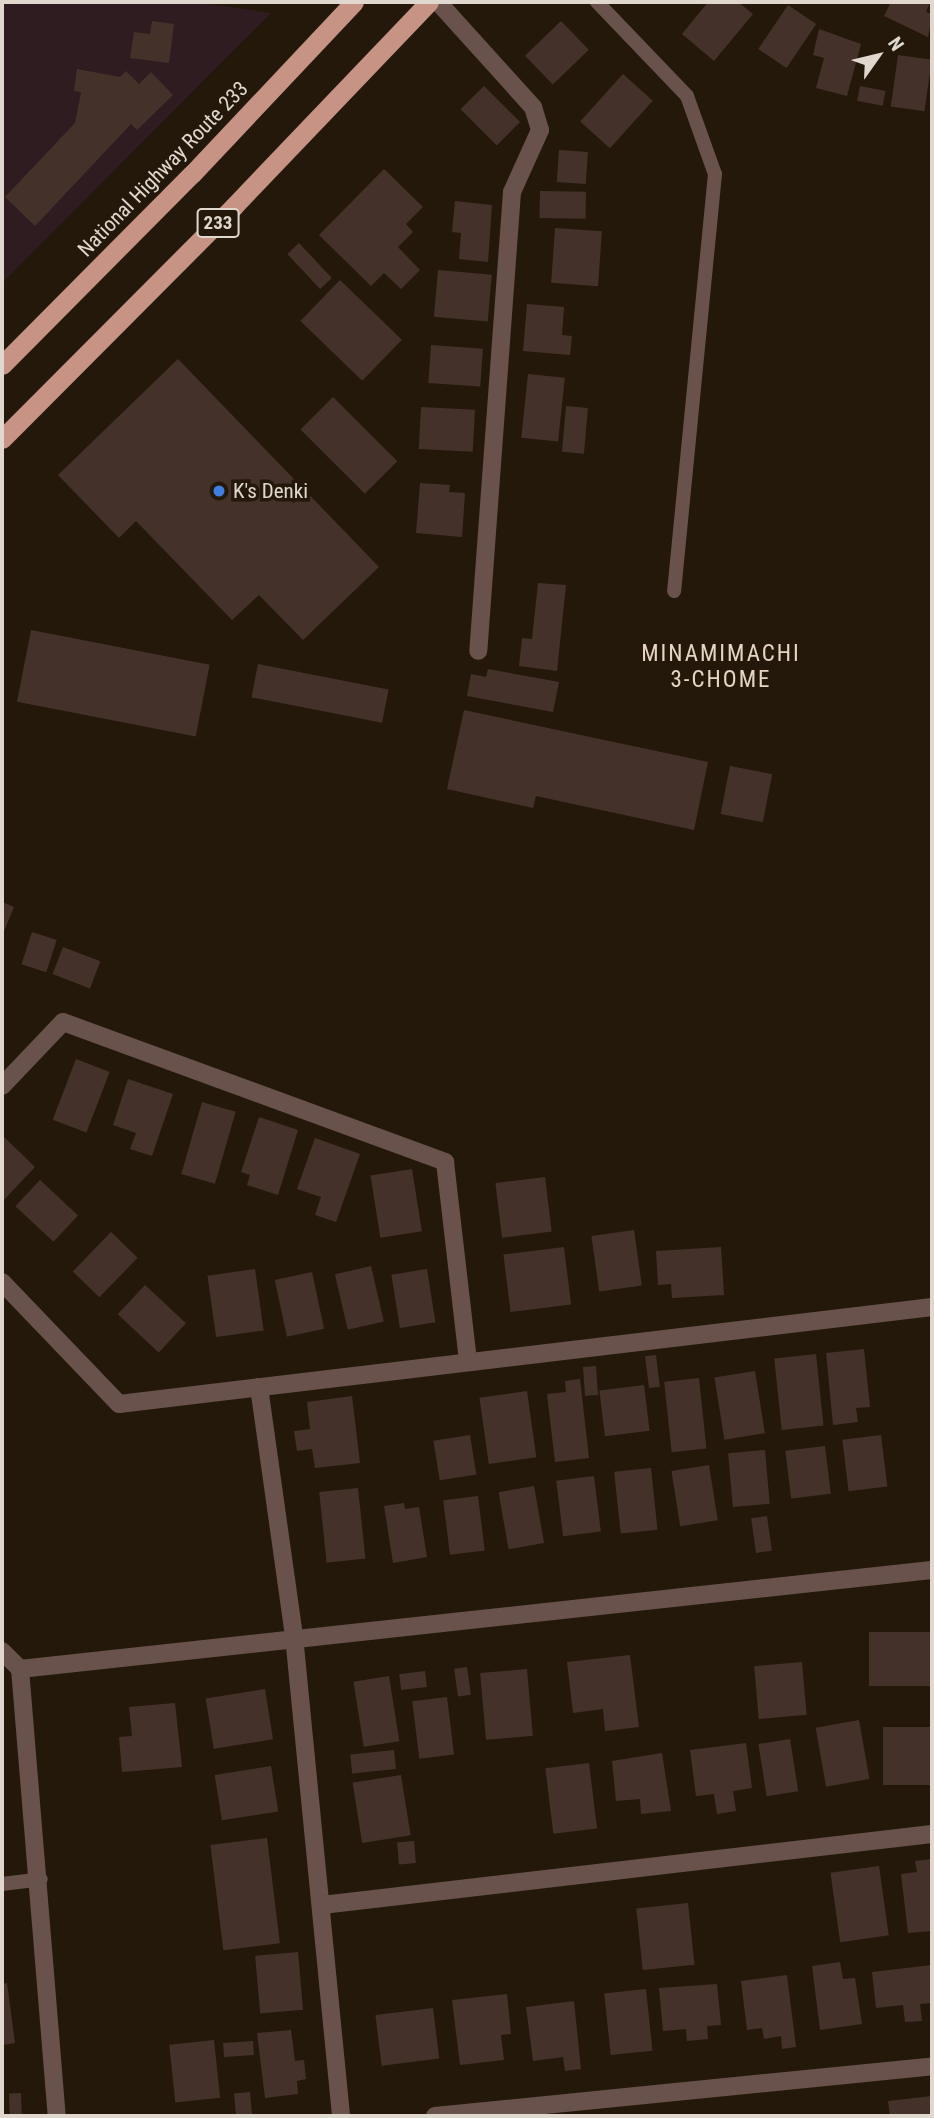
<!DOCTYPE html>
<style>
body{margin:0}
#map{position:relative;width:934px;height:2118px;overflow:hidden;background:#24180b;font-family:"Roboto Condensed",sans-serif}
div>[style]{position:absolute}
.commercial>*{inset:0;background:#2e1c21}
.building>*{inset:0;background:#44322a;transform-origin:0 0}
.service>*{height:14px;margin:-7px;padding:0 7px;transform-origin:7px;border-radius:7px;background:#68524b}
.minor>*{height:18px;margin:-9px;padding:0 9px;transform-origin:9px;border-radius:9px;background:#68524b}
.trunk>*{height:19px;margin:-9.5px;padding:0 9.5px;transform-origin:9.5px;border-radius:9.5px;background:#c69384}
.dots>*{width:19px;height:19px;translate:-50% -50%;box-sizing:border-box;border:4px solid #24180b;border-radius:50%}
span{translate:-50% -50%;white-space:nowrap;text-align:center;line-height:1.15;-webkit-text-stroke:7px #24180b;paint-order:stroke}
.shield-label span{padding:2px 5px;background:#24180b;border:2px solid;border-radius:5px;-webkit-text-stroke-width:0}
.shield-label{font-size:19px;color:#e0d8cf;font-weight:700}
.street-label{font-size:21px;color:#e0d8cf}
.poi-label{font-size:21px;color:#e0d8cf}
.left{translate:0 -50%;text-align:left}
.neighbourhood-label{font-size:23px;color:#e7d5c4;letter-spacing:2px}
.frame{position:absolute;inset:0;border:4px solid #e0d8cf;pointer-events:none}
.north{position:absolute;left:843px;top:21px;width:70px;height:70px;-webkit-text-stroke:5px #24180b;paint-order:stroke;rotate:56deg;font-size:19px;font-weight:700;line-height:28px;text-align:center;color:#e0d8cf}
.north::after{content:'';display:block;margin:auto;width:24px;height:32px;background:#e0d8cf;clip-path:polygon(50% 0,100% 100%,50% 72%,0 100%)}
</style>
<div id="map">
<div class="commercial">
<div style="clip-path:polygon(2px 2px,196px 2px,271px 13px,2px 283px)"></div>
</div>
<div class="building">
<div style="clip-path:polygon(708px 2px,738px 2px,753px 14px,714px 61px,682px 34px)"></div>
<div style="clip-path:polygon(891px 2px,930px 2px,926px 12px,932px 14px,928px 37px,884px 16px)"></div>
<div style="left:788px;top:5px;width:34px;height:53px;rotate:34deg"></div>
<div style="clip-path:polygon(152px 21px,174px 24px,169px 63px,130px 58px,134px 32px,150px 34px)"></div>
<div style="left:561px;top:21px;width:40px;height:50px;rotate:46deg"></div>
<div style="clip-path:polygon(819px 29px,861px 44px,847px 96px,816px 88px,824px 58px,813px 55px)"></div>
<div style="left:898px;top:55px;width:34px;height:52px;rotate:8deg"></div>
<div style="clip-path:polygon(77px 69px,120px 77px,126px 71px,139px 84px,151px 72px,173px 95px,137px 130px,131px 124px,35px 226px,5px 197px,75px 123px,81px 92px,74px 91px)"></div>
<div style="left:623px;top:74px;width:40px;height:64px;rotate:42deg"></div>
<div style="left:484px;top:86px;width:51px;height:33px;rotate:45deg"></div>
<div style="left:860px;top:86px;width:26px;height:15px;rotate:11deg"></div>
<div style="left:559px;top:150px;width:29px;height:32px;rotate:4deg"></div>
<div style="clip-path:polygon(384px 169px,423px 207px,406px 224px,413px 232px,398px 247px,420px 270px,401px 289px,384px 273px,371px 286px,319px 235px)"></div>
<div style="left:540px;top:191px;width:46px;height:27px;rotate:1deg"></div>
<div style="clip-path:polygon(455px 201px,492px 205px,488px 262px,459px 259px,461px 233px,452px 232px)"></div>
<div style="left:555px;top:228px;width:47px;height:55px;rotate:4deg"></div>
<div style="left:299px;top:243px;width:48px;height:16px;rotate:47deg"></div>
<div style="left:438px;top:270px;width:54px;height:47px;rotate:5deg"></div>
<div style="left:340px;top:280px;width:86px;height:57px;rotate:44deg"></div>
<div style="clip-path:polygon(527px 304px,564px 307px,562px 335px,572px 336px,570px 355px,523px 351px)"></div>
<div style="left:431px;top:345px;width:52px;height:38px;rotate:4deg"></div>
<div style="clip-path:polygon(178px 359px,379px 567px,303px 640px,259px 595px,232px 620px,136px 521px,119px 538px,58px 475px)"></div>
<div style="left:528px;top:374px;width:37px;height:64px;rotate:6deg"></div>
<div style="left:333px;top:397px;width:91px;height:46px;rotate:45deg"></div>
<div style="left:566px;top:406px;width:22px;height:46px;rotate:5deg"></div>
<div style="left:421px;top:407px;width:54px;height:42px;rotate:3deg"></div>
<div style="clip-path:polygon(420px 483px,450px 485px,449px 492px,465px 493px,462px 537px,416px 533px)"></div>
<div style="clip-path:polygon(538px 583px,566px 585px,557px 671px,519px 666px,522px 638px,532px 639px)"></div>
<div style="left:31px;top:630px;width:182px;height:73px;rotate:11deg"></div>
<div style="left:258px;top:664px;width:133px;height:34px;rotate:11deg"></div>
<div style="clip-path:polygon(488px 669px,559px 682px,553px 712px,467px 696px,471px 674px,486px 677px)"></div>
<div style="clip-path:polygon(464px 710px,708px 762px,694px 830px,536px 796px,533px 808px,447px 789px)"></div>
<div style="left:730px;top:766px;width:43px;height:49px;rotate:11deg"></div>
<div style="clip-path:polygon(2px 902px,14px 907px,2px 936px)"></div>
<div style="left:32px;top:932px;width:26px;height:34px;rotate:18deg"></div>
<div style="left:63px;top:947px;width:40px;height:29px;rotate:21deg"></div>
<div style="left:76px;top:1059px;width:36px;height:65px;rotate:21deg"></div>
<div style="clip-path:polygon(128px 1079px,173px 1094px,152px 1156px,130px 1149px,136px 1133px,113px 1125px)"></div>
<div style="left:202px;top:1102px;width:35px;height:75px;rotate:16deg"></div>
<div style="clip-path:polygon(259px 1117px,298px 1130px,278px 1195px,247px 1185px,250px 1175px,241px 1172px)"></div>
<div style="clip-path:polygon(2px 1135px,35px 1167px,2px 1202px)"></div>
<div style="clip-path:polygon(315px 1138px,360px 1154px,336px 1222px,315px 1215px,321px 1197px,297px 1189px)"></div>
<div style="left:412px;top:1169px;width:63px;height:42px;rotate:81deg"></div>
<div style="left:545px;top:1177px;width:55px;height:50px;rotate:83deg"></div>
<div style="left:40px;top:1180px;width:52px;height:36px;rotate:43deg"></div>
<div style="left:634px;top:1230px;width:56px;height:43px;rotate:82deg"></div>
<div style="left:111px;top:1232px;width:37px;height:55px;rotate:44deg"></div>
<div style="left:564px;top:1247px;width:58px;height:61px;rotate:83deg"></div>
<div style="clip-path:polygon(721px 1247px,724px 1295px,672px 1298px,671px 1284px,658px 1285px,656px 1251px)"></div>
<div style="left:371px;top:1266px;width:57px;height:37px;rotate:77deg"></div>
<div style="left:255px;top:1269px;width:62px;height:48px;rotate:82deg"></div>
<div style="left:427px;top:1269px;width:54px;height:36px;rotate:81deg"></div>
<div style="left:312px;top:1272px;width:58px;height:38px;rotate:78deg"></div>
<div style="left:145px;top:1285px;width:56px;height:40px;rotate:43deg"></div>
<div style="clip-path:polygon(864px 1349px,870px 1407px,856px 1408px,858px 1422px,833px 1425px,826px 1353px)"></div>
<div style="left:816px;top:1354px;width:72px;height:42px;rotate:84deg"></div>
<div style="left:656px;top:1355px;width:32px;height:11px;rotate:83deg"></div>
<div style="left:596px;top:1366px;width:29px;height:13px;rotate:86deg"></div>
<div style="left:755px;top:1371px;width:63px;height:41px;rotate:81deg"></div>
<div style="left:699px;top:1378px;width:71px;height:35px;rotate:84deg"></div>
<div style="clip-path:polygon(580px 1379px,589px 1458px,555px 1462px,547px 1394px,566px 1392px,565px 1381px)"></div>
<div style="left:644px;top:1385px;width:46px;height:45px;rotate:83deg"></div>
<div style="left:527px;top:1391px;width:67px;height:48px;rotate:82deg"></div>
<div style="clip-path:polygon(352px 1396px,360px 1463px,315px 1468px,312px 1449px,297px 1451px,294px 1431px,310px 1429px,307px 1402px)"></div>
<div style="left:470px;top:1435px;width:40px;height:37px;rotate:81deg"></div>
<div style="left:881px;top:1435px;width:52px;height:39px;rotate:83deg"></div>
<div style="left:825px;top:1446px;width:48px;height:40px;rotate:83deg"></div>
<div style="left:765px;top:1450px;width:54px;height:37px;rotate:85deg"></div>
<div style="left:709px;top:1465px;width:56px;height:38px;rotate:81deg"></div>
<div style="left:651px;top:1468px;width:62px;height:37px;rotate:84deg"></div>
<div style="left:594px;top:1476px;width:56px;height:38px;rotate:83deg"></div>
<div style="left:534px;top:1486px;width:58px;height:36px;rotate:80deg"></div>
<div style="left:358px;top:1488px;width:71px;height:39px;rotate:84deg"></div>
<div style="left:478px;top:1496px;width:55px;height:35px;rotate:83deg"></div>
<div style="clip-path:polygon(404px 1503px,405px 1509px,419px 1507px,427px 1557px,393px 1563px,384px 1506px)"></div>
<div style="left:767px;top:1516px;width:35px;height:16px;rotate:82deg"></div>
<div style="left:932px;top:1632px;width:54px;height:63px;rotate:90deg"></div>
<div style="clip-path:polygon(630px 1655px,639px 1727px,605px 1731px,603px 1709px,573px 1713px,567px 1662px)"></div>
<div style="left:802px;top:1662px;width:53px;height:48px;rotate:85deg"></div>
<div style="left:467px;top:1667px;width:28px;height:13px;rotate:82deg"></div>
<div style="left:527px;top:1669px;width:67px;height:47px;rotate:85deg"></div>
<div style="left:425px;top:1671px;width:16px;height:26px;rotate:83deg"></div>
<div style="left:389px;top:1676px;width:66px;height:36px;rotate:81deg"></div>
<div style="left:265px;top:1689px;width:51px;height:60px;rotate:81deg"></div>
<div style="left:447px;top:1697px;width:58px;height:35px;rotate:83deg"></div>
<div style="clip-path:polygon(175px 1703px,182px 1767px,122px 1772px,119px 1737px,132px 1736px,129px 1707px)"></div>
<div style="left:859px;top:1720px;width:60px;height:44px;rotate:80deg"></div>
<div style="left:932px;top:1727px;width:58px;height:49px;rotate:90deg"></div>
<div style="left:790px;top:1739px;width:53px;height:32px;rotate:81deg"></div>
<div style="clip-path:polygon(746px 1743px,752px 1788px,733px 1791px,736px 1811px,717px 1814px,714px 1794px,696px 1796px,690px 1750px)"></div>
<div style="left:394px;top:1750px;width:19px;height:44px;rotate:84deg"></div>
<div style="clip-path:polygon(662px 1753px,671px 1811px,641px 1814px,640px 1799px,616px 1801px,612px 1761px)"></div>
<div style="left:589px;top:1763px;width:66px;height:44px;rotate:83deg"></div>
<div style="left:271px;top:1766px;width:46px;height:57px;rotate:81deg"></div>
<div style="left:401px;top:1775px;width:61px;height:49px;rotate:81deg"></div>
<div style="left:267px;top:1838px;width:106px;height:57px;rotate:83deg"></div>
<div style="left:414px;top:1841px;width:22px;height:17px;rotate:85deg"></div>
<div style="clip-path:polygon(932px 1859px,932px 1931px,908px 1933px,901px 1874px,917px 1872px,915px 1861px)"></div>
<div style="left:879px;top:1866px;width:70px;height:49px;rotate:82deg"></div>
<div style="left:688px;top:1903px;width:62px;height:52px;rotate:84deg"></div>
<div style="left:298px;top:1952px;width:58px;height:43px;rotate:85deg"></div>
<div style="clip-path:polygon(840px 1962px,843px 1979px,855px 1978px,862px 2024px,820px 2030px,812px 1966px)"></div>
<div style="clip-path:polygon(932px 1965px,932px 2003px,920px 2004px,922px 2021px,905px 2022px,903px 2005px,876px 2008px,872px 1972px)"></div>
<div style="clip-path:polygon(787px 1975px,796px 2047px,782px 2049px,781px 2036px,764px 2039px,762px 2028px,747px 2030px,741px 1981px)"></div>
<div style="clip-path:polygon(7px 1983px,15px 2043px,3px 2045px,2px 1984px)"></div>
<div style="clip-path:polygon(717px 1984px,721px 2025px,707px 2026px,708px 2039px,687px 2041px,686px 2029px,663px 2031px,659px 1988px)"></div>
<div style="left:646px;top:1989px;width:62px;height:42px;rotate:84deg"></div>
<div style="clip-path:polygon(507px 1994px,511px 2034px,501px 2035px,504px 2060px,460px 2065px,452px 2000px)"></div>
<div style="clip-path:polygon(574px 2001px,581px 2069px,565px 2071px,563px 2057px,533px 2061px,526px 2007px)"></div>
<div style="left:433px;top:2008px;width:51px;height:58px;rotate:83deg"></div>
<div style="clip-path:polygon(291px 2030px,295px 2061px,304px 2060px,306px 2079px,297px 2081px,298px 2094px,265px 2098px,257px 2033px)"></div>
<div style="left:214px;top:2040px;width:58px;height:45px;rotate:84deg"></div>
<div style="left:253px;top:2041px;width:14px;height:30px;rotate:86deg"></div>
<div style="left:250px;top:2092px;width:24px;height:16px;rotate:85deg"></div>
<div style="left:21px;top:2093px;width:23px;height:12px;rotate:88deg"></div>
<div style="clip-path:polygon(932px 2096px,932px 2116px,890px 2116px,888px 2101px)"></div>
</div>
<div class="service">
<div style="left:597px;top:2px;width:130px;rotate:46.2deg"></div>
<div style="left:687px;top:96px;width:83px;rotate:70.3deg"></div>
<div style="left:715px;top:174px;width:419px;rotate:95.6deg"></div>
<div style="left:2px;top:1884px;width:39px;rotate:-7deg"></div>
</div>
<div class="minor">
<div style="left:438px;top:2px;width:142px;rotate:47.9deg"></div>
<div style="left:533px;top:107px;width:24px;rotate:73deg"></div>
<div style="left:540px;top:130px;width:68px;rotate:114.3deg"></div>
<div style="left:512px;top:192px;width:460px;rotate:94.2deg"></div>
<div style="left:2px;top:1086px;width:88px;rotate:-46.4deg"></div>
<div style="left:63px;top:1022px;width:407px;rotate:20.1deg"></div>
<div style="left:445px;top:1162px;width:199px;rotate:83.4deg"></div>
<div style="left:2px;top:1282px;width:169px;rotate:46.2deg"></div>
<div style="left:119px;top:1404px;width:819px;rotate:-6.8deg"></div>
<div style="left:259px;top:1387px;width:251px;rotate:82deg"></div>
<div style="left:294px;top:1636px;width:482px;rotate:84.4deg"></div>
<div style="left:2px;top:1651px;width:25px;rotate:45deg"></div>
<div style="left:20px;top:1669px;width:449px;rotate:85.3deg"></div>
<div style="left:20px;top:1669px;width:917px;rotate:-6.2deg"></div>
<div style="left:322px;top:1905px;width:614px;rotate:-6.64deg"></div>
<div style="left:435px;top:2116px;width:500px;rotate:-5.7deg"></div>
</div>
<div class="trunk">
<div style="left:2px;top:365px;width:269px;rotate:-45.2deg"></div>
<div style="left:192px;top:174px;width:236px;rotate:-46.7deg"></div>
<div style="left:2px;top:439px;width:329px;rotate:-45.1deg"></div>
<div style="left:234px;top:206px;width:282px;rotate:-46.3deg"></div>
</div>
<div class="dots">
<div style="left:219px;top:491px;background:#3f7fe0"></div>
</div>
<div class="shield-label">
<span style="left:218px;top:223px">233</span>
</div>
<div class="street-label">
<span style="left:163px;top:169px;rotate:-46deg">National Highway Route 233</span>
</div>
<div class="poi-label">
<span class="left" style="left:233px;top:491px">K's Denki</span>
</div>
<div class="neighbourhood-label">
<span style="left:721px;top:667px">MINAMIMACHI<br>3-CHOME</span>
</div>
<div class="frame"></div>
<div class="north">N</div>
</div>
